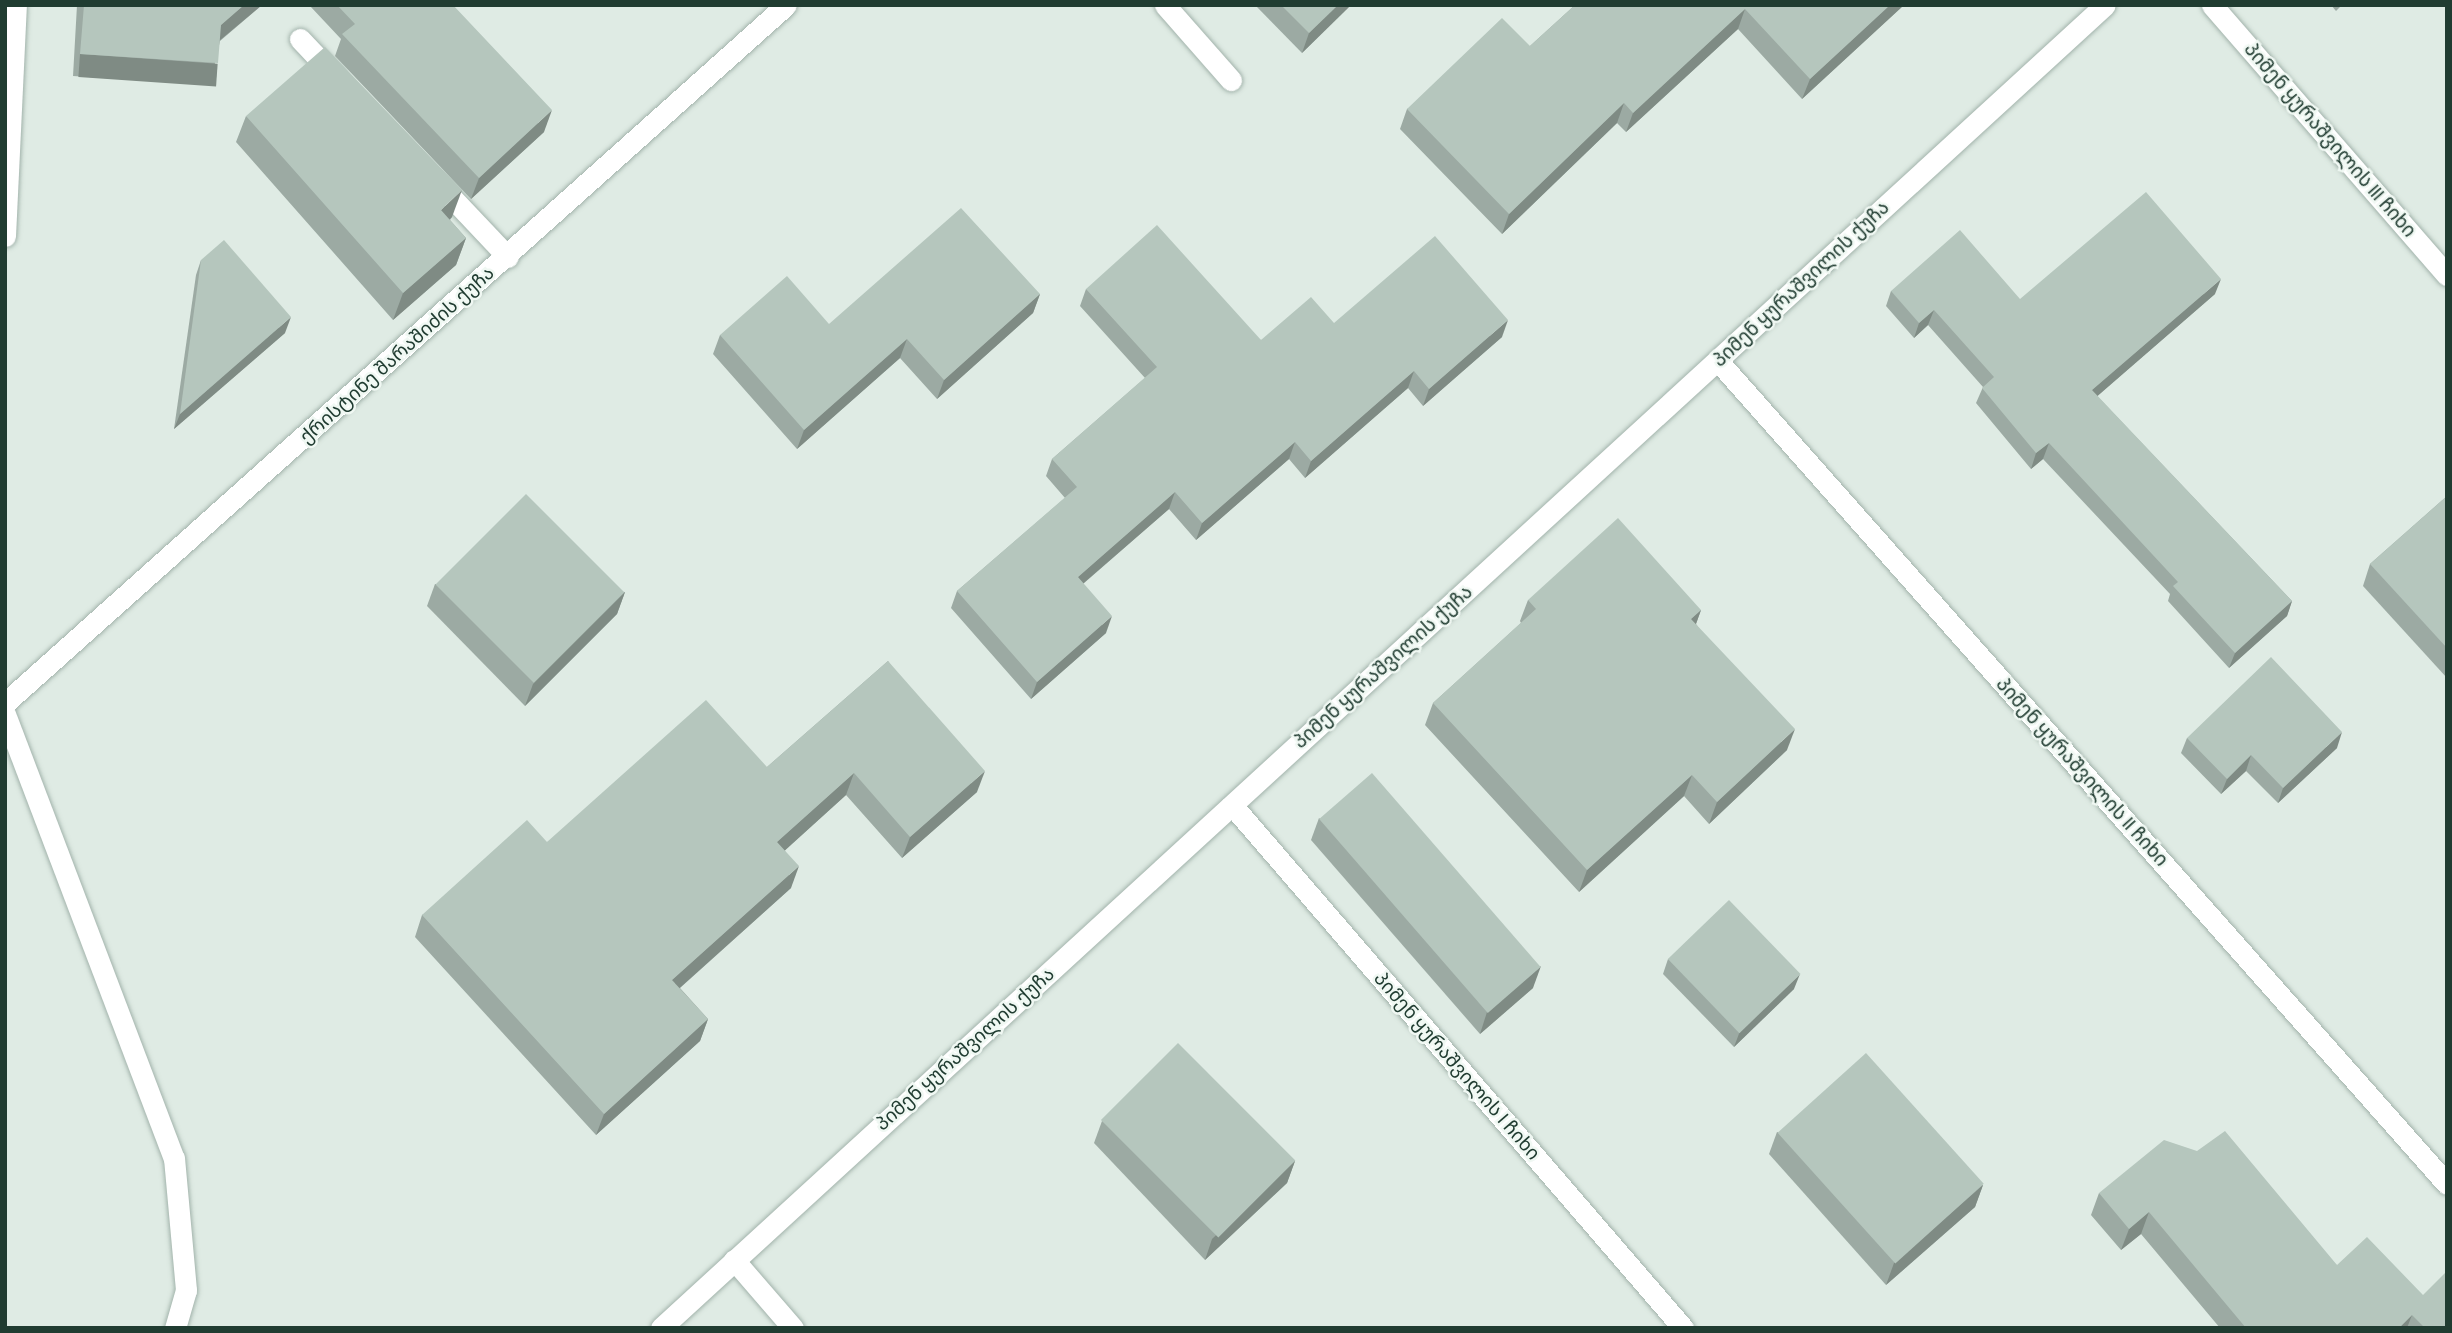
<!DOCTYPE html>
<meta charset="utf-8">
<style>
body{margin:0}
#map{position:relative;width:2452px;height:1333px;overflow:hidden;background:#dfebe4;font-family:"Archivo Narrow","Noto Sans Georgian",sans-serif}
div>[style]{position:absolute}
.roads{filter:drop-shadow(0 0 2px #a2b3ab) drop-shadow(0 0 2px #a2b3ab)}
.service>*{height:21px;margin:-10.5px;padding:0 10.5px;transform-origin:10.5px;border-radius:10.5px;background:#fff}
.minor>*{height:21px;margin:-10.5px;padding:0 10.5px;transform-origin:10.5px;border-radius:10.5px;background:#fff}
.wall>*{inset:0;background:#9caaa3}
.shaded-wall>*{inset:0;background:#7f8b84;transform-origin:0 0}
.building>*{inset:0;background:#b5c6bd;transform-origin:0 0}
span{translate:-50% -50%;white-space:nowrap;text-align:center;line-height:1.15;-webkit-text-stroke:5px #f0f8f3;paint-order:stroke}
.street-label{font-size:19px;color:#203c31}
.frame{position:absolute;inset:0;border:7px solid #203c31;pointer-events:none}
</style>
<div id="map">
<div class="roads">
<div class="service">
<div style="left:1165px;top:5px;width:100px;rotate:48.7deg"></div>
<div style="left:300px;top:39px;width:51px;rotate:46.6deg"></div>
<div style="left:437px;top:182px;width:103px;rotate:46.6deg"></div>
<div style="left:5px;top:236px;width:231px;rotate:-87.3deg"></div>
<div style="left:5px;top:714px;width:475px;rotate:69.2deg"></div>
<div style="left:174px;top:1158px;width:133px;rotate:84.8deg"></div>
<div style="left:186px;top:1290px;width:40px;rotate:106deg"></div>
</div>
<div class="minor">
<div style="left:2212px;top:5px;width:358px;rotate:49deg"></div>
<div style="left:1718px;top:361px;width:1099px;rotate:48.47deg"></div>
<div style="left:5px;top:703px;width:1047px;rotate:-41.79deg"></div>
<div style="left:1232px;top:805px;width:691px;rotate:49.23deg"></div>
<div style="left:734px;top:1260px;width:90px;rotate:49.1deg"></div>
<div style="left:661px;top:1328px;width:1958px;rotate:-42.5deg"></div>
</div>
</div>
<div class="wall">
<div style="clip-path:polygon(77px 5px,262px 5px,220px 41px,210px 85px,73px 76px)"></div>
<div style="clip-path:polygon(310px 5px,453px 5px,544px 132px,471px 199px,335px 56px,341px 39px,310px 6px)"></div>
<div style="clip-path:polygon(1256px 5px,1351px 5px,1302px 53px,1256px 6px)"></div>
<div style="clip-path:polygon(1575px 5px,1904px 5px,1802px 99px,1738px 29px,1626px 132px,1617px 123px,1502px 234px,1400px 129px,1407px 109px,1530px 46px)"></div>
<div style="clip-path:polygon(2331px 5px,2342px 5px,2336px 11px)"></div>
<div style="clip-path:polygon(246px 116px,452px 217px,450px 220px,466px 238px,456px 265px,393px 320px,236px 142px)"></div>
<div style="clip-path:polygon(201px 260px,285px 333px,174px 429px,196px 275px)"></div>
<div style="clip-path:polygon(1086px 289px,1261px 340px,1334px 323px,1502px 337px,1423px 406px,1408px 388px,1305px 478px,1289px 459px,1196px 540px,1169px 509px,1083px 584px,1106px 633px,1031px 699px,951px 608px,957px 591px,1065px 498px,1046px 476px,1052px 459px,1145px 378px,1080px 306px)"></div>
<div style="clip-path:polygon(1891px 291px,2020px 299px,2215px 294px,2097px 396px,2292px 601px,2287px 616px,2229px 668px,2168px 601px,2170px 594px,2043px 459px,2031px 469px,1976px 403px,1983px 387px,1928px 325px,1914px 338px,1886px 306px)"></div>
<div style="clip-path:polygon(1040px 294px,1033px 313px,937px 399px,900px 358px,797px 449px,713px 354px,720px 335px,829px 324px)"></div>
<div style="clip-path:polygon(2447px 496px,2447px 678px,2363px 586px,2370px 564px)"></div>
<div style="clip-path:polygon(435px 584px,625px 592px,617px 614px,525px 706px,427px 606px)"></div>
<div style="clip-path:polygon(1528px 600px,1701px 610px,1696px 624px,1787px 750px,1709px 824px,1684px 796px,1579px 892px,1425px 725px,1433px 703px,1521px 623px,1520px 621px)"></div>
<div style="clip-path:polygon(888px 661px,977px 792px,902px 858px,846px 795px,785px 850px,791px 888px,680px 988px,708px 1019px,700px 1041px,596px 1135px,415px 937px,422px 915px,547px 842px,767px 767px)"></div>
<div style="clip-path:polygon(2187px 738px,2337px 748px,2278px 803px,2246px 771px,2221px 794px,2181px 753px)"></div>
<div style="clip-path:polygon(1319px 818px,1533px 988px,1480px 1034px,1311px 840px)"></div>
<div style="clip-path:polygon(1668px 959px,1794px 989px,1734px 1047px,1663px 974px)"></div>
<div style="clip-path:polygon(1102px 1121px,1295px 1161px,1287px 1183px,1205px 1260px,1094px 1143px)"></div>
<div style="clip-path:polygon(1777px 1132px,1983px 1185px,1975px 1207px,1886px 1285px,1769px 1154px)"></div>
<div style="clip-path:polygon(2099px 1193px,2337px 1265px,2447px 1328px,2220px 1328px,2141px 1234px,2121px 1250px,2091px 1215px)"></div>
</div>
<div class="shaded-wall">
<div style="clip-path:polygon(244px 5px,262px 5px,213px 46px,221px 25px)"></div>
<div style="clip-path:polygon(1338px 5px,1351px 5px,1302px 53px,1309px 33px)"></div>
<div style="clip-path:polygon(1890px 5px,1904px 5px,1802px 99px,1810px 79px)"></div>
<div style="clip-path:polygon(1745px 9px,1738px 29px,1626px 132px,1633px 113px)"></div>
<div style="left:80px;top:54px;width:138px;height:23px;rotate:4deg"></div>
<div style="clip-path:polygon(1624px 103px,1617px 123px,1502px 234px,1509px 214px)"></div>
<div style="clip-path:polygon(552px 110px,544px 132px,471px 199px,479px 178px)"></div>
<div style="clip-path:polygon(462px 190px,452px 217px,431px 237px,441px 210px)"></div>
<div style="clip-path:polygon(466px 238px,456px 265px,393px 320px,403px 293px)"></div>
<div style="clip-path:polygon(2221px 279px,2215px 294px,2086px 406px,2092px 390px)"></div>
<div style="clip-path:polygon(1040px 294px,1033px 313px,937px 399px,944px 380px)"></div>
<div style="clip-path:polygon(1934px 310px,1928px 325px,1914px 338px,1919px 323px)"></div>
<div style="clip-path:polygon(291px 317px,285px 333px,174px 429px,180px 414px)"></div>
<div style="clip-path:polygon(1508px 320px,1502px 337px,1423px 406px,1429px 389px)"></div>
<div style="clip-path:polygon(907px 339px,900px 358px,797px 449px,804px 430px)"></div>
<div style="clip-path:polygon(1414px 371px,1408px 388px,1305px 478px,1311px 461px)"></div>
<div style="clip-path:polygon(1295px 442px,1289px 459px,1196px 540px,1202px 523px)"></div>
<div style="clip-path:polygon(2049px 443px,2043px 459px,2031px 469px,2036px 453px)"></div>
<div style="clip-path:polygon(1175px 492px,1169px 509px,1071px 594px,1078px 577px)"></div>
<div style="clip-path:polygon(625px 592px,617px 614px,525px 706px,533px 684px)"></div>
<div style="clip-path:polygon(2292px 601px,2287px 616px,2229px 668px,2235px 653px)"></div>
<div style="clip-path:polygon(1701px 610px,1693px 632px,1691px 619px)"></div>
<div style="clip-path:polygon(1112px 616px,1106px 633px,1031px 699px,1037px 682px)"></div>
<div style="clip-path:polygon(1795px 729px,1787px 750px,1709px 824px,1717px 802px)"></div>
<div style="clip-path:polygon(2342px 732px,2337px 748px,2278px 803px,2283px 788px)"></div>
<div style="clip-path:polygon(2251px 755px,2246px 771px,2221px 794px,2227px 779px)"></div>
<div style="clip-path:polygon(985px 771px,977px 792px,902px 858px,910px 837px)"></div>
<div style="clip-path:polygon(854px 773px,846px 795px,770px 864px,777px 842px)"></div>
<div style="clip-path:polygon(1692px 775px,1684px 796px,1579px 892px,1587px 870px)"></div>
<div style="clip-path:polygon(799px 866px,791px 888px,664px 1002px,672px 980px)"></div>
<div style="clip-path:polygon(1541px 966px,1533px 988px,1480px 1034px,1487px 1012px)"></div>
<div style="clip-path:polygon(1800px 974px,1794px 989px,1734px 1047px,1740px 1031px)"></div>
<div style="clip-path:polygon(708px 1019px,700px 1041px,596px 1135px,604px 1114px)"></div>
<div style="clip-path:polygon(1295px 1161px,1287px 1183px,1205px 1260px,1212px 1239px)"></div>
<div style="clip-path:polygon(1983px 1185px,1975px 1207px,1886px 1285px,1894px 1263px)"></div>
<div style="clip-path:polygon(2149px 1212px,2141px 1234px,2121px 1250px,2129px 1229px)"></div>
<div style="clip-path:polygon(2412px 1315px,2407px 1328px,2399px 1328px)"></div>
</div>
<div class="building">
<div style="clip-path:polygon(84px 5px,244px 5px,221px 25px,218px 63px,80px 54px)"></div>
<div style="clip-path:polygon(337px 5px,453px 5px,552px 110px,479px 178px,342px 34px,355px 24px)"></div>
<div style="clip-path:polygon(1281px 5px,1338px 5px,1309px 33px)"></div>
<div style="clip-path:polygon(1575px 5px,1890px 5px,1810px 79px,1745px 9px,1633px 113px,1624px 103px,1509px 214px,1407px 109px,1502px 18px,1530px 46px)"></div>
<div style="clip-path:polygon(325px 47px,462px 190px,441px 210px,466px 238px,403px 293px,246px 116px)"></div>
<div style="clip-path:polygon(2146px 192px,2221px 279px,2092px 390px,2292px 601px,2235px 653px,2173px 586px,2178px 582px,2049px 443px,2036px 453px,1982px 388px,1994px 377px,1934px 310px,1919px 323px,1891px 291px,1960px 230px,2020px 299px)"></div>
<div style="clip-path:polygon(961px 208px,1040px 294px,944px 380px,907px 339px,804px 430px,720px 335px,787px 276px,829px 324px)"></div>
<div style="clip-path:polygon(1157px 225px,1261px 340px,1311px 297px,1334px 323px,1435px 236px,1508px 320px,1429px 389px,1414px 371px,1311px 461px,1295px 442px,1202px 523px,1175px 492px,1078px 577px,1112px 616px,1037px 682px,957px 591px,1077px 487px,1052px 459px,1157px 367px,1086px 289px)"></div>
<div style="clip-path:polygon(224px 240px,291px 317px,180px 414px,201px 260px)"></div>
<div style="left:526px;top:494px;width:139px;height:128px;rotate:45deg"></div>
<div style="clip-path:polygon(2447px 496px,2447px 648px,2370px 564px)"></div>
<div style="clip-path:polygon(1618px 518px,1701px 610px,1691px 619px,1795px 729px,1717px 802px,1692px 775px,1587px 870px,1433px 703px,1536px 609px,1528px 600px)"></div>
<div style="clip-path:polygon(2271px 657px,2342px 732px,2283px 788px,2251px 755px,2227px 779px,2187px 738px)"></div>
<div style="clip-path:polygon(888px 661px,985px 771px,910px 837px,854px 773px,777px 842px,799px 866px,672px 980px,708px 1019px,604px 1114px,422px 915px,527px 820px,547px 842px,706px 700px,767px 767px)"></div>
<div style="left:1372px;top:773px;width:257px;height:70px;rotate:49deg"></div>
<div style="left:1729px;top:900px;width:103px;height:85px;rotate:46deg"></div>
<div style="left:1178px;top:1043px;width:166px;height:109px;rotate:45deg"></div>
<div style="left:1866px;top:1053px;width:176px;height:119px;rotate:48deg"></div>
<div style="clip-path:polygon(2225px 1131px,2337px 1265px,2367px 1237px,2423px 1295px,2447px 1271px,2447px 1328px,2425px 1328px,2412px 1315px,2399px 1328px,2246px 1328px,2149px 1212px,2129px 1229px,2099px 1193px,2164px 1140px,2197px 1151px)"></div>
</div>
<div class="street-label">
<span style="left:2330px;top:140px;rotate:49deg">პიმენ ყურაშვილის III ჩიხი</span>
<span style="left:1801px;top:284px;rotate:-43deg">პიმენ ყურაშვილის ქუჩა</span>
<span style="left:397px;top:355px;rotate:-42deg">ქრისტინე შარაშიძის ქუჩა</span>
<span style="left:1383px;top:667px;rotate:-42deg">პიმენ ყურაშვილის ქუჩა</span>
<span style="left:2082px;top:772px;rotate:48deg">პიმენ ყურაშვილის II ჩიხი</span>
<span style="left:965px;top:1049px;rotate:-42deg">პიმენ ყურაშვილის ქუჩა</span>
<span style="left:1457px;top:1066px;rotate:49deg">პიმენ ყურაშვილის I ჩიხი</span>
</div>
<div class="frame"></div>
</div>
